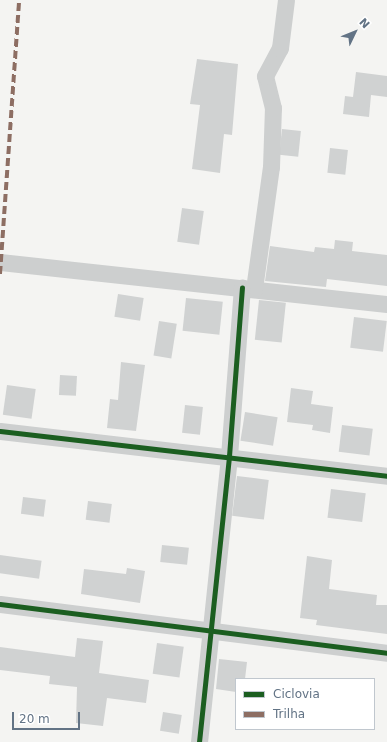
<!DOCTYPE html>
<style>
body{margin:0}
#map{position:relative;width:387px;height:742px;overflow:hidden;background:#f4f4f2;font-family:"DejaVu Sans",sans-serif}
div>[style]{position:absolute}
.building>*{inset:0;background:#d0d2d2;transform-origin:0 0}
.street>*{height:17px;margin:-8.5px;padding:0 8.5px;transform-origin:8.5px;border-radius:8.5px;background:#cdcfcf}
.quiet>*{height:4px;margin-top:-2px;transform-origin:0;background:repeating-linear-gradient(90deg,#8d6e63 0 8px,transparent 0 12px)}
.cycleway>*{height:5px;margin:-2.5px;padding:0 2.5px;transform-origin:2.5px;border-radius:2.5px;background:#1b5e20}
span{translate:-50% -50%;white-space:nowrap;text-align:center;line-height:1.15;-webkit-text-stroke:4px #fff;paint-order:stroke}
.legend{position:absolute;left:235px;top:678px;width:140px;height:52px;box-sizing:border-box;background:#fff;border:1px solid #c0c7ce;margin:0;padding:5px 7px;list-style:none;font-size:12px;color:#627385}
.legend li{display:flex;align-items:center;gap:8px;height:20px}
.legend b{width:20px;border:1px solid #c0c7ce}
.north{position:absolute;left:335px;top:12px;width:40px;height:40px;-webkit-text-stroke:3px #fff;paint-order:stroke;rotate:47deg;font-size:11px;font-weight:700;line-height:16px;text-align:center;color:#627385}
.north::after{content:'';display:block;margin:auto;width:14px;height:18px;background:#627385;clip-path:polygon(50% 0,100% 100%,50% 72%,0 100%)}
.scale{position:absolute;left:12px;top:712px;width:68px;height:18px;box-sizing:border-box;border:2px solid #627385;border-top:0;padding-left:5px;font-size:12px;line-height:14px;white-space:nowrap;color:#627385;-webkit-text-stroke:3px #fff;paint-order:stroke}
</style>
<div id="map">
<div class="building">
<div style="clip-path:polygon(197px 59px,238px 64px,232px 135px,224px 134px,220px 173px,192px 169px,200px 105px,190px 104px)"></div>
<div style="clip-path:polygon(356px 72px,387px 76px,387px 97px,371px 95px,369px 117px,343px 114px,345px 96px,353px 97px)"></div>
<div style="left:282px;top:129px;width:19px;height:26px;rotate:6deg"></div>
<div style="left:330px;top:148px;width:18px;height:25px;rotate:6deg"></div>
<div style="left:182px;top:208px;width:22px;height:34px;rotate:8deg"></div>
<div style="clip-path:polygon(335px 240px,353px 242px,352px 251px,387px 255px,387px 286px,327px 279px,326px 287px,265px 281px,270px 246px,314px 252px,315px 247px,334px 249px)"></div>
<div style="left:118px;top:294px;width:26px;height:23px;rotate:9deg"></div>
<div style="left:186px;top:298px;width:37px;height:33px;rotate:6deg"></div>
<div style="left:259px;top:300px;width:27px;height:40px;rotate:6deg"></div>
<div style="left:354px;top:317px;width:33px;height:31px;rotate:7deg"></div>
<div style="left:159px;top:321px;width:18px;height:35px;rotate:9deg"></div>
<div style="clip-path:polygon(121px 362px,145px 365px,136px 431px,107px 428px,110px 399px,118px 400px)"></div>
<div style="left:60px;top:375px;width:17px;height:20px;rotate:3deg"></div>
<div style="left:7px;top:385px;width:29px;height:30px;rotate:8deg"></div>
<div style="clip-path:polygon(291px 388px,313px 391px,311px 404px,333px 407px,330px 433px,312px 430px,313px 425px,287px 422px)"></div>
<div style="left:185px;top:405px;width:18px;height:28px;rotate:6deg"></div>
<div style="left:245px;top:412px;width:33px;height:29px;rotate:9deg"></div>
<div style="left:342px;top:425px;width:31px;height:27px;rotate:7deg"></div>
<div style="left:237px;top:476px;width:32px;height:40px;rotate:7deg"></div>
<div style="left:331px;top:489px;width:35px;height:29px;rotate:7deg"></div>
<div style="left:23px;top:497px;width:23px;height:17px;rotate:7deg"></div>
<div style="left:88px;top:501px;width:24px;height:19px;rotate:7deg"></div>
<div style="left:162px;top:545px;width:27px;height:17px;rotate:6deg"></div>
<div style="left:0;top:555px;width:42px;height:18px;rotate:8deg"></div>
<div style="clip-path:polygon(307px 556px,332px 560px,329px 589px,377px 595px,376px 605px,387px 605px,387px 634px,316px 625px,317px 620px,300px 618px)"></div>
<div style="clip-path:polygon(127px 568px,145px 571px,140px 603px,81px 594px,84px 569px,126px 574px)"></div>
<div style="clip-path:polygon(77px 638px,103px 641px,99px 673px,149px 680px,146px 703px,107px 698px,103px 726px,76px 723px,77px 687px,49px 684px,50px 676px,0 670px,0 647px,75px 657px)"></div>
<div style="left:157px;top:643px;width:27px;height:31px;rotate:8deg"></div>
<div style="clip-path:polygon(219px 659px,247px 662px,245px 679px,236px 679px,236px 692px,216px 689px)"></div>
<div style="left:163px;top:712px;width:19px;height:19px;rotate:9deg"></div>
</div>
<div class="street">
<div style="left:0;top:262px;width:389px;rotate:6.2deg"></div>
<div style="left:254px;top:289px;width:123px;rotate:-82.1deg"></div>
<div style="left:271px;top:167px;width:59px;rotate:-88.1deg"></div>
<div style="left:273px;top:108px;width:33px;rotate:-104deg"></div>
<div style="left:265px;top:76px;width:32px;rotate:-62deg"></div>
<div style="left:280px;top:48px;width:48px;rotate:-82.9deg"></div>
<div style="left:0;top:431px;width:390px;rotate:6.6deg"></div>
<div style="left:0;top:604px;width:390px;rotate:7.2deg"></div>
<div style="left:199px;top:742px;width:288px;rotate:-84deg"></div>
<div style="left:229px;top:456px;width:169px;rotate:-85.6deg"></div>
</div>
<div class="quiet">
<div style="left:0;top:274px;width:275px;rotate:-86deg"></div>
</div>
<div class="cycleway">
<div style="left:0;top:431px;width:390px;rotate:6.6deg"></div>
<div style="left:0;top:604px;width:390px;rotate:7.2deg"></div>
<div style="left:199px;top:742px;width:288px;rotate:-84deg"></div>
<div style="left:229px;top:456px;width:169px;rotate:-85.6deg"></div>
</div>
<ul class="legend">
<li><b style="height:5px;background:#1b5e20"></b>Ciclovia</li>
<li><b style="height:5px;background:#8d6e63"></b>Trilha</li>
</ul>
<div class="north">N</div>
<div class="scale">20 m</div>
</div>
